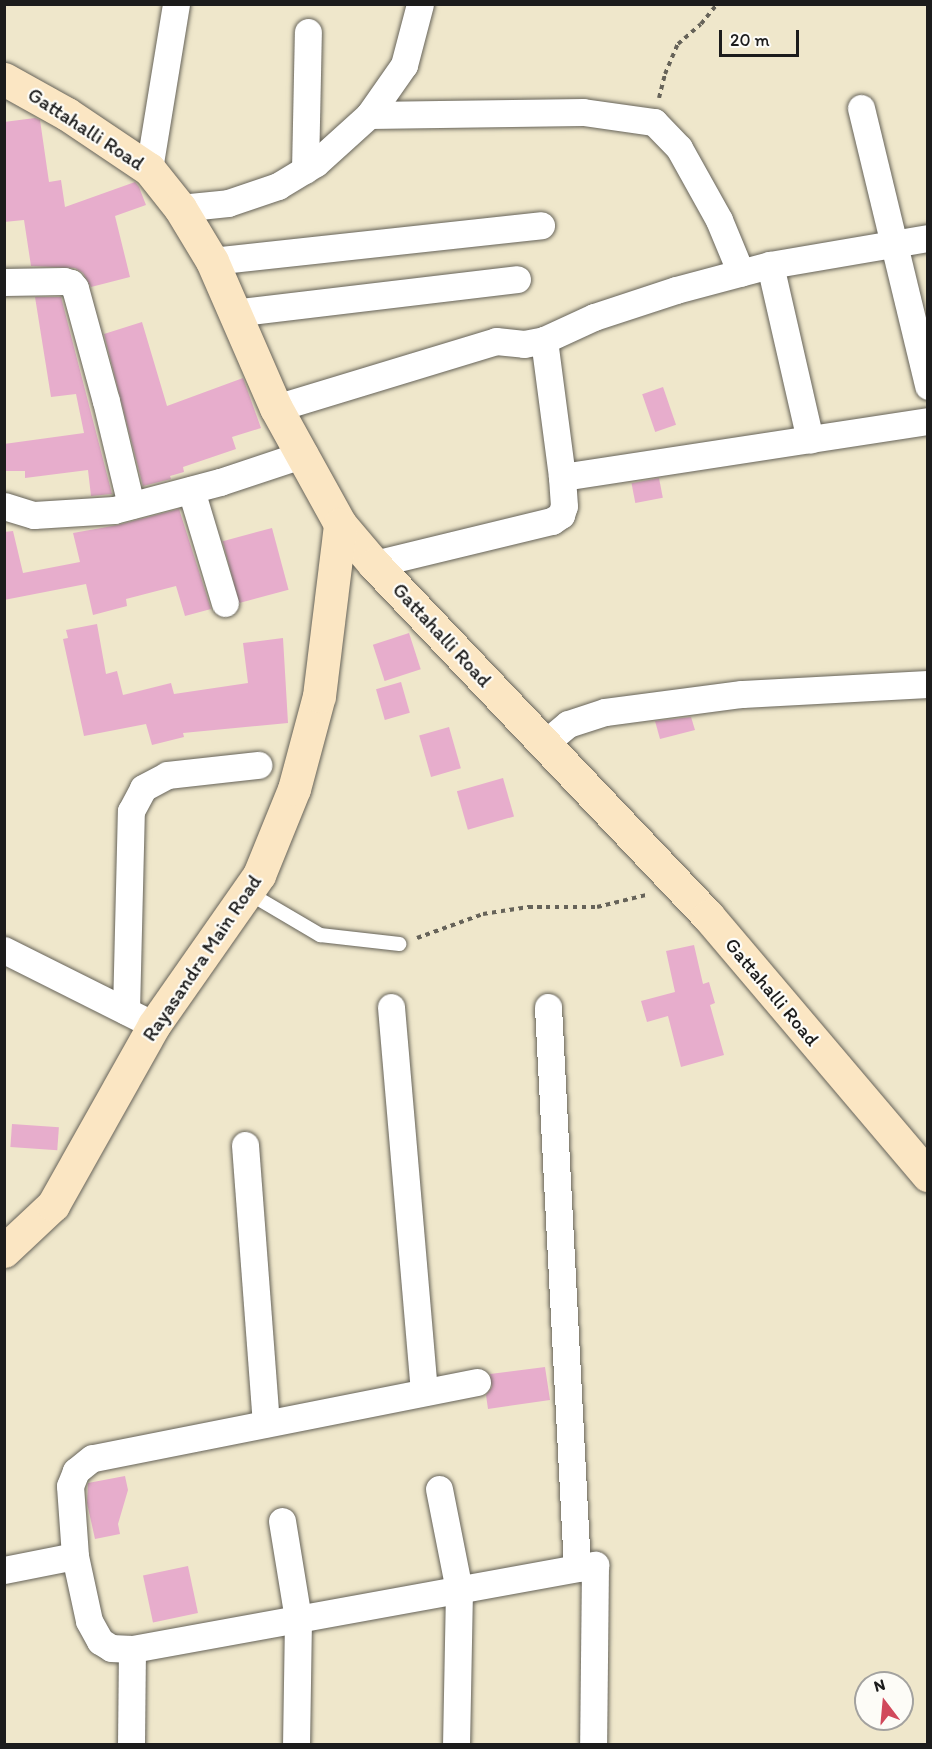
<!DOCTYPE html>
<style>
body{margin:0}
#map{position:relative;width:932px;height:1749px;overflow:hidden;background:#efe7cb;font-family:Itim,sans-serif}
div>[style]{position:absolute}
.building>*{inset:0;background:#e7adcc;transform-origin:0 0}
.path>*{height:4px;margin-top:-2px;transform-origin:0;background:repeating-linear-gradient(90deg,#666359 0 4.5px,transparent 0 9px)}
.roads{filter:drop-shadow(0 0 2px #666359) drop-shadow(0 0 2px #666359)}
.lane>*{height:14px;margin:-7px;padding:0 7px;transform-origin:7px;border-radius:7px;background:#fff}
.street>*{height:27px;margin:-13.5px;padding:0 13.5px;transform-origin:13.5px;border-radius:13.5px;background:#fff}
.secondary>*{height:33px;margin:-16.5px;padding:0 16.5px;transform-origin:16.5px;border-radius:16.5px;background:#fbe6c3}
span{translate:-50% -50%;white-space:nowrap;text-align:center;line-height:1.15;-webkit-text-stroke:4.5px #fdfcf7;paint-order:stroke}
.street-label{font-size:20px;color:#1c1c1c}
.frame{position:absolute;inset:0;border:6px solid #1c1c1c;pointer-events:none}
.north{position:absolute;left:854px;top:1671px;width:60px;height:60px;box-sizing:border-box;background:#fdfcf7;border:2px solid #a3a29f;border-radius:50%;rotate:344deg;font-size:16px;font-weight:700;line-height:24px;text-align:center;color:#1c1c1c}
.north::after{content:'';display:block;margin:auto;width:21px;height:27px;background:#d1495b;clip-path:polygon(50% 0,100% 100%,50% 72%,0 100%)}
.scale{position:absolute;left:719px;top:30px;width:80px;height:27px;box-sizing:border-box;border:3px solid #1c1c1c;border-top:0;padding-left:8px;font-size:18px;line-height:21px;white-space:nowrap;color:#1c1c1c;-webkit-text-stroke:4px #fdfcf7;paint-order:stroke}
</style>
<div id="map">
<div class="building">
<div style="clip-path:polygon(35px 118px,40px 120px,49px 182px,61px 180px,65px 207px,135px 182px,139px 187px,146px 205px,115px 216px,130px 277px,91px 287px,83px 273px,75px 268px,31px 266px,24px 220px,4px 222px,4px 122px)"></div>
<div style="clip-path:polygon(35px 297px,61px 297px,112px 494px,91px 496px,88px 470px,25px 478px,25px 471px,4px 471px,4px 444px,84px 433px,76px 394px,51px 397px)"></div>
<div style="clip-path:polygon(142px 322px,167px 406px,243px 378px,261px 428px,232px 437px,236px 449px,183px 467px,184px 472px,170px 476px,171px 479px,143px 486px,104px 334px)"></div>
<div style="left:663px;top:387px;width:40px;height:22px;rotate:71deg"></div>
<div style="left:659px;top:478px;width:20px;height:28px;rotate:79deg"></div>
<div style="clip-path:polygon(179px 509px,211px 609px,185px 616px,176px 586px,126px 599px,127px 606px,93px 615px,86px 584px,4px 600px,4px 532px,13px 531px,23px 573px,80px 562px,73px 533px,118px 525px)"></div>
<div style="left:272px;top:528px;width:64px;height:51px;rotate:75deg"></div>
<div style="clip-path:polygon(97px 624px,106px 674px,117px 671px,123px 695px,171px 683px,174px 694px,248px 683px,243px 643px,283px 638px,288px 723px,183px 733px,184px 737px,152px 745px,146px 724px,84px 736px,63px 639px,68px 638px,66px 630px)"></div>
<div style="left:409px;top:633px;width:38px;height:38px;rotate:72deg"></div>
<div style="left:401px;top:682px;width:32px;height:26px;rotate:74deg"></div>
<div style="clip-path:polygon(691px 717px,695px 730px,660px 739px,655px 721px)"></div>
<div style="left:449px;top:727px;width:43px;height:31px;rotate:74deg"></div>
<div style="left:503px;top:778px;width:40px;height:48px;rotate:74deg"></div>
<div style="clip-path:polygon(694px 945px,703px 984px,709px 982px,715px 1003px,710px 1005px,724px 1055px,681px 1067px,668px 1016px,647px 1022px,641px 1001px,675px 992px,666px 951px)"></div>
<div style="left:12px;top:1124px;width:47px;height:23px;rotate:4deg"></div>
<div style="clip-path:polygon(545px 1367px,550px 1400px,488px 1409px,486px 1395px,492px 1387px,490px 1374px)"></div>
<div style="clip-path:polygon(125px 1476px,128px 1490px,118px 1524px,120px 1534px,95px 1539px,87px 1503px,88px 1483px)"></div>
<div style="left:188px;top:1566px;width:48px;height:46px;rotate:78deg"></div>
</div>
<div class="path">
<div style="left:659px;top:98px;width:25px;rotate:-76deg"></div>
<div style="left:665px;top:74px;width:33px;rotate:-67deg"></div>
<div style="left:678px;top:44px;width:30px;rotate:-41deg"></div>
<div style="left:701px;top:24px;width:26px;rotate:-51deg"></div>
<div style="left:417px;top:938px;width:70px;rotate:-20deg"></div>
<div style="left:483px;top:914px;width:46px;rotate:-8.8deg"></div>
<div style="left:528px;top:907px;width:69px"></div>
<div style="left:597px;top:907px;width:50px;rotate:-13.8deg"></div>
</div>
<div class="roads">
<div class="lane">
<div style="left:247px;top:892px;width:85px;rotate:30.5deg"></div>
<div style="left:320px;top:935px;width:80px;rotate:6.5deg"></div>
</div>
<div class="street">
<div style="left:861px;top:108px;width:286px;rotate:76.4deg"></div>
<div style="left:369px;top:115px;width:214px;rotate:-0.8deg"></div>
<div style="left:583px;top:112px;width:72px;rotate:8deg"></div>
<div style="left:654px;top:122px;width:36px;rotate:46deg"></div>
<div style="left:679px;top:148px;width:82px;rotate:60.9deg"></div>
<div style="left:719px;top:220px;width:57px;rotate:67.5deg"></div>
<div style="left:149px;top:169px;width:167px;rotate:-80.7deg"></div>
<div style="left:305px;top:170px;width:138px;rotate:-88.8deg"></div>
<div style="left:180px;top:208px;width:48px;rotate:-5.9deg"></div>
<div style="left:228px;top:203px;width:53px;rotate:-18.8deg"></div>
<div style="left:278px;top:186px;width:44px;rotate:-31.2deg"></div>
<div style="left:316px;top:163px;width:72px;rotate:-42.2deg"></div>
<div style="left:369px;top:115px;width:61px;rotate:-55deg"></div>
<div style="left:404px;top:65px;width:63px;rotate:-75.3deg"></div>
<div style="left:212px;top:261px;width:331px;rotate:-6.2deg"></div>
<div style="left:770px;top:265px;width:179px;rotate:77.1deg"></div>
<div style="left:4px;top:282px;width:60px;rotate:-1deg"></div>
<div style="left:64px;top:281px;width:7px;rotate:16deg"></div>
<div style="left:71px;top:283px;width:6px;rotate:51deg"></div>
<div style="left:75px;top:288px;width:117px;rotate:74.7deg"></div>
<div style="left:106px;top:401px;width:107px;rotate:76.5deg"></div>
<div style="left:233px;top:313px;width:286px;rotate:-6.8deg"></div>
<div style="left:544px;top:340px;width:138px;rotate:82.5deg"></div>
<div style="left:276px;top:408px;width:230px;rotate:-16.9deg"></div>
<div style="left:496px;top:341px;width:28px;rotate:6deg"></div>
<div style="left:524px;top:344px;width:20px;rotate:-11deg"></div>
<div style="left:544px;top:340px;width:55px;rotate:-24.7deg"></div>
<div style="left:594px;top:317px;width:86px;rotate:-18.2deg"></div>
<div style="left:676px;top:290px;width:97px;rotate:-14.9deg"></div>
<div style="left:770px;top:265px;width:160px;rotate:-9.7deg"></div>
<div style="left:191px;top:490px;width:118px;rotate:73.3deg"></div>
<div style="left:4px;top:506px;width:31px;rotate:17deg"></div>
<div style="left:34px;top:515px;width:80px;rotate:-3.6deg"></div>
<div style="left:114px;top:510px;width:110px;rotate:-14.8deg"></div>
<div style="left:220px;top:482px;width:89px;rotate:-18.4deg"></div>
<div style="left:374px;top:564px;width:183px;rotate:-13.6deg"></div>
<div style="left:552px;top:521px;width:11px;rotate:-34deg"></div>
<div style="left:561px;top:515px;width:9px;rotate:-72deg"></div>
<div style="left:564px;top:506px;width:29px;rotate:-94deg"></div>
<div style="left:562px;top:477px;width:370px;rotate:-8.7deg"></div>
<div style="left:544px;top:744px;width:31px;rotate:-40deg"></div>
<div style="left:568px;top:724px;width:39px;rotate:-18deg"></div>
<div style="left:605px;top:712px;width:138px;rotate:-7.5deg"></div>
<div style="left:742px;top:694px;width:186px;rotate:-3.1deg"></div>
<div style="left:4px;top:950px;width:152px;rotate:26.6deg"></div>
<div style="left:391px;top:1007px;width:386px;rotate:85.1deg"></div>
<div style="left:548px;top:1007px;width:562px;rotate:87.04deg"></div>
<div style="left:126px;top:1011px;width:200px;rotate:-88.6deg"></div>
<div style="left:131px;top:811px;width:26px;rotate:-62deg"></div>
<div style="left:143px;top:788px;width:27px;rotate:-28deg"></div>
<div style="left:167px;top:775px;width:92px;rotate:-6.3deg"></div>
<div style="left:245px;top:1145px;width:279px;rotate:85.7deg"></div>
<div style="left:477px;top:1382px;width:392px;rotate:168.8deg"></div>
<div style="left:92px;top:1458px;width:21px;rotate:141deg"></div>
<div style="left:76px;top:1471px;width:16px;rotate:112deg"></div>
<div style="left:70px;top:1486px;width:70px;rotate:85.9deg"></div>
<div style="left:75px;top:1556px;width:66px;rotate:77.8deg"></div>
<div style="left:89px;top:1621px;width:23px;rotate:61deg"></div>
<div style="left:100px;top:1641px;width:13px;rotate:32deg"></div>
<div style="left:111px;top:1648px;width:21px;rotate:3deg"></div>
<div style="left:132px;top:1649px;width:471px;rotate:-10.3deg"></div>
<div style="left:595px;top:1565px;width:179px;rotate:90.6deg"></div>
<div style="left:439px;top:1489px;width:103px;rotate:78.8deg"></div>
<div style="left:459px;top:1590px;width:154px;rotate:91.1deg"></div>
<div style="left:282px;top:1521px;width:99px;rotate:80.7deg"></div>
<div style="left:298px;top:1619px;width:125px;rotate:90.9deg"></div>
<div style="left:4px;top:1570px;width:72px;rotate:-11.2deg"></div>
<div style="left:131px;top:1744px;width:95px;rotate:-89.4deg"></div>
</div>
<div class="secondary">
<div style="left:4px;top:79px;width:72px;rotate:29.1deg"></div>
<div style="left:67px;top:114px;width:99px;rotate:33.9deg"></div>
<div style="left:149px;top:169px;width:50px;rotate:51.5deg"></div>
<div style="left:180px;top:208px;width:62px;rotate:58.9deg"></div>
<div style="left:212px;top:261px;width:160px;rotate:66.5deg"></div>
<div style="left:276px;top:408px;width:132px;rotate:61.1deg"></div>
<div style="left:340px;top:524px;width:52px;rotate:49.6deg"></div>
<div style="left:374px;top:564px;width:485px;rotate:46.5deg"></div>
<div style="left:708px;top:916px;width:340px;rotate:49.7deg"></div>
<div style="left:4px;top:1251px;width:67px;rotate:-43.2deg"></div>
<div style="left:53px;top:1205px;width:206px;rotate:-60.7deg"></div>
<div style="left:154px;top:1025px;width:183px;rotate:-55deg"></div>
<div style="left:259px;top:875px;width:93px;rotate:-67.9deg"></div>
<div style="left:294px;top:789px;width:96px;rotate:-75deg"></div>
<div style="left:319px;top:696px;width:173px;rotate:-83deg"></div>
</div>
</div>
<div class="street-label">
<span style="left:86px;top:129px;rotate:33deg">Gattahalli Road</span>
<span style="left:442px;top:635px;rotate:47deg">Gattahalli Road</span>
<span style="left:202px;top:958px;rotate:-56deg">Rayasandra Main Road</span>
<span style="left:772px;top:992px;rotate:50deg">Gattahalli Road</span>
</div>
<div class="frame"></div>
<div class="north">N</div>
<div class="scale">20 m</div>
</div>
